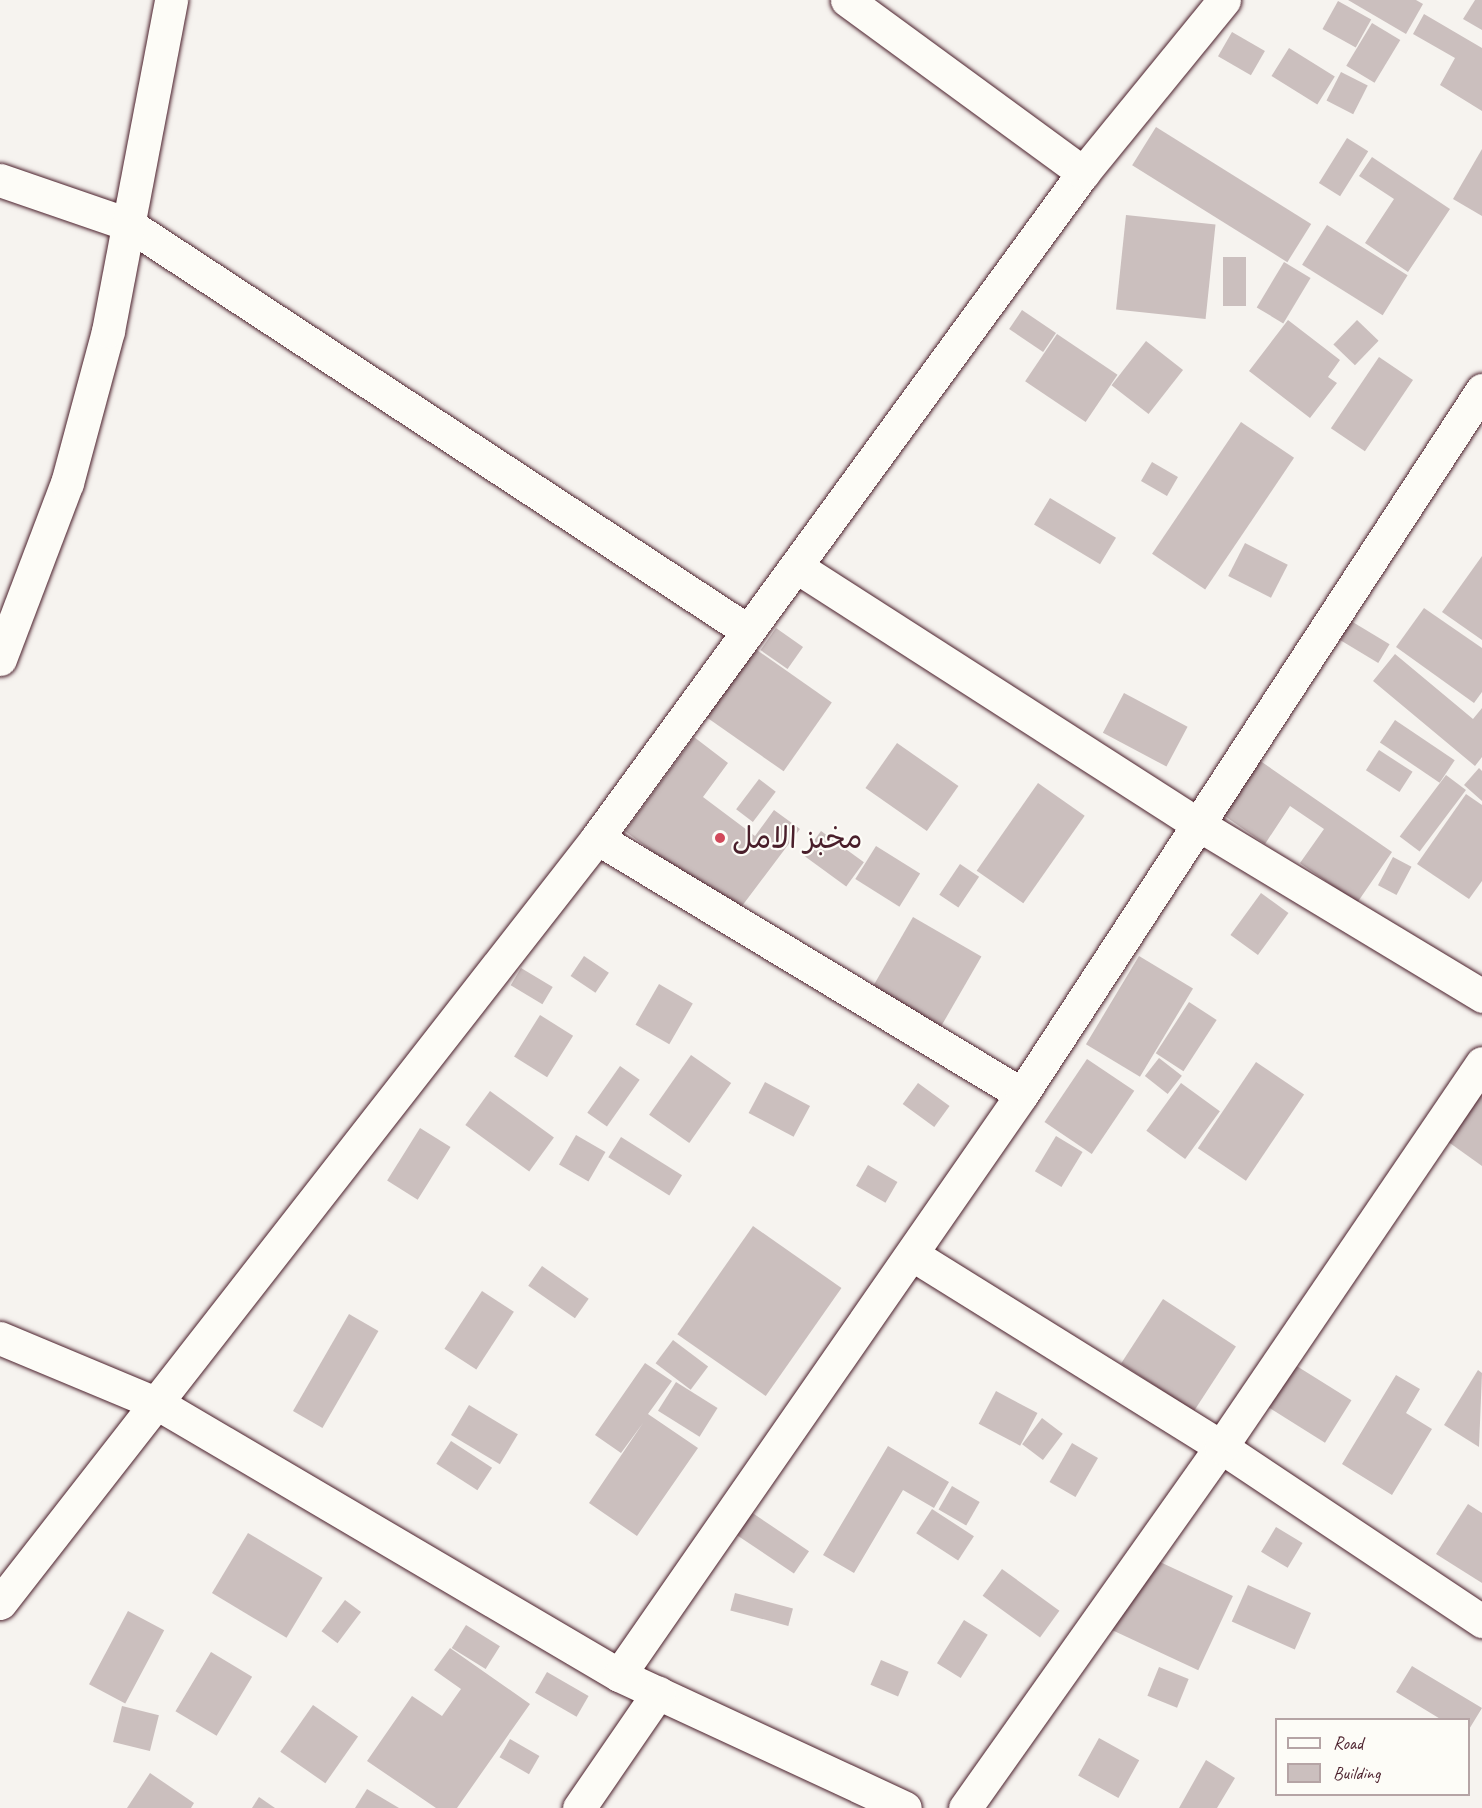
<!DOCTYPE html>
<meta charset="utf-8">
<style>
body{margin:0}
#map{position:relative;width:1482px;height:1808px;overflow:hidden;background:#f6f3ef;font-family:Caveat,"Playpen Sans Arabic",sans-serif}
div>[style]{position:absolute}
.building>*{inset:0;background:#cbbfbe;transform-origin:0 0}
.roads{filter:drop-shadow(0 0 2px #4a1f2b) drop-shadow(0 0 2px #4a1f2b)}
.street>*{height:33px;margin:-16.5px;padding:0 16.5px;transform-origin:16.5px;border-radius:16.5px;background:#fdfcf7}
.dots>*{width:16px;height:16px;translate:-50% -50%;box-sizing:border-box;border:3px solid #fdfcf7;border-radius:50%}
span{translate:-50% -50%;white-space:nowrap;text-align:center;line-height:1.15;-webkit-text-stroke:4.5px #fdfcf7;paint-order:stroke}
.poi-label{font-size:30px;color:#4a1f2b}
.left{translate:0 -50%;text-align:left}
.legend{position:absolute;left:1275px;top:1718px;width:195px;height:78px;box-sizing:border-box;background:#fdfcf7;border:2px solid #b5a4a5;margin:0;padding:8px 10px;list-style:none;font-size:18px;color:#4a1f2b}
.legend li{display:flex;align-items:center;gap:12px;height:30px}
.legend b{width:30px;border:2px solid #b5a4a5}
</style>
<div id="map">
<div class="building">
<div style="clip-path:polygon(1348px 0,1416px 0,1423px 4px,1406px 34px)"></div>
<div style="clip-path:polygon(1475px 0,1482px 0,1482px 30px,1463px 19px)"></div>
<div style="left:1338px;top:1px;width:38px;height:32px;rotate:29deg"></div>
<div style="clip-path:polygon(1424px 14px,1482px 48px,1482px 111px,1440px 85px,1455px 58px,1413px 34px)"></div>
<div style="left:1372px;top:23px;width:33px;height:50px;rotate:31deg"></div>
<div style="left:1232px;top:32px;width:38px;height:28px;rotate:30deg"></div>
<div style="left:1289px;top:48px;width:54px;height:33px;rotate:32deg"></div>
<div style="left:1341px;top:72px;width:30px;height:32px;rotate:27deg"></div>
<div style="left:1156px;top:127px;width:183px;height:45px;rotate:32deg"></div>
<div style="left:1347px;top:138px;width:25px;height:53px;rotate:32deg"></div>
<div style="clip-path:polygon(1482px 149px,1482px 216px,1453px 199px)"></div>
<div style="clip-path:polygon(1372px 157px,1450px 209px,1408px 272px,1365px 243px,1394px 199px,1359px 176px)"></div>
<div style="left:1126px;top:215px;width:90px;height:95px;rotate:6deg"></div>
<div style="left:1327px;top:225px;width:95px;height:47px;rotate:32deg"></div>
<div style="left:1223px;top:257px;width:23px;height:49px"></div>
<div style="left:1284px;top:262px;width:31px;height:53px;rotate:31deg"></div>
<div style="left:1022px;top:310px;width:41px;height:23px;rotate:34deg"></div>
<div style="clip-path:polygon(1288px 320px,1340px 360px,1328px 377px,1337px 383px,1310px 418px,1249px 371px)"></div>
<div style="left:1357px;top:320px;width:30px;height:34px;rotate:44deg"></div>
<div style="left:1057px;top:334px;width:73px;height:57px;rotate:34deg"></div>
<div style="left:1146px;top:341px;width:47px;height:56px;rotate:38deg"></div>
<div style="left:1379px;top:357px;width:41px;height:86px;rotate:34deg"></div>
<div style="left:1241px;top:422px;width:64px;height:159px;rotate:34deg"></div>
<div style="left:1152px;top:462px;width:30px;height:22px;rotate:30deg"></div>
<div style="left:1050px;top:498px;width:77px;height:31px;rotate:31deg"></div>
<div style="left:1245px;top:543px;width:48px;height:37px;rotate:27deg"></div>
<div style="clip-path:polygon(1482px 556px,1482px 640px,1442px 612px)"></div>
<div style="clip-path:polygon(1424px 608px,1482px 648px,1482px 692px,1474px 703px,1396px 647px)"></div>
<div style="left:1351px;top:621px;width:45px;height:22px;rotate:31deg"></div>
<div style="left:776px;top:628px;width:33px;height:27px;rotate:35deg"></div>
<div style="left:754px;top:648px;width:95px;height:84px;rotate:35deg"></div>
<div style="clip-path:polygon(1395px 654px,1473px 719px,1482px 708px,1482px 757px,1475px 766px,1373px 681px)"></div>
<div style="left:1124px;top:693px;width:72px;height:45px;rotate:28deg"></div>
<div style="left:1395px;top:720px;width:72px;height:27px;rotate:34deg"></div>
<div style="clip-path:polygon(694px 737px,728px 763px,703px 797px,755px 836px,774px 810px,800px 829px,736px 914px,625px 831px)"></div>
<div style="left:897px;top:743px;width:75px;height:55px;rotate:35deg"></div>
<div style="clip-path:polygon(1243px 749px,1392px 852px,1357px 903px,1300px 863px,1324px 829px,1290px 806px,1265px 844px,1206px 803px)"></div>
<div style="left:1379px;top:750px;width:40px;height:24px;rotate:33deg"></div>
<div style="clip-path:polygon(1479px 768px,1482px 771px,1482px 801px,1464px 785px)"></div>
<div style="left:1446px;top:775px;width:25px;height:77px;rotate:37deg"></div>
<div style="left:759px;top:779px;width:21px;height:38px;rotate:37deg"></div>
<div style="left:1038px;top:783px;width:57px;height:107px;rotate:35deg"></div>
<div style="clip-path:polygon(1466px 794px,1482px 805px,1482px 881px,1469px 899px,1417px 864px)"></div>
<div style="left:821px;top:831px;width:53px;height:30px;rotate:36deg"></div>
<div style="left:876px;top:846px;width:52px;height:39px;rotate:32deg"></div>
<div style="left:1393px;top:857px;width:21px;height:32px;rotate:28deg"></div>
<div style="left:960px;top:864px;width:23px;height:37px;rotate:34deg"></div>
<div style="left:1261px;top:893px;width:34px;height:52px;rotate:36deg"></div>
<div style="left:913px;top:917px;width:79px;height:86px;rotate:30deg"></div>
<div style="left:584px;top:956px;width:30px;height:24px;rotate:34deg"></div>
<div style="left:1139px;top:956px;width:63px;height:103px;rotate:31deg"></div>
<div style="left:521px;top:968px;width:37px;height:20px;rotate:31deg"></div>
<div style="left:659px;top:984px;width:39px;height:47px;rotate:30deg"></div>
<div style="left:1189px;top:1002px;width:33px;height:61px;rotate:33deg"></div>
<div style="left:540px;top:1015px;width:39px;height:49px;rotate:32deg"></div>
<div style="left:691px;top:1055px;width:49px;height:73px;rotate:35deg"></div>
<div style="left:1159px;top:1058px;width:29px;height:23px;rotate:38deg"></div>
<div style="left:1087px;top:1059px;width:57px;height:76px;rotate:34deg"></div>
<div style="left:1256px;top:1062px;width:58px;height:104px;rotate:34deg"></div>
<div style="left:620px;top:1066px;width:24px;height:57px;rotate:35deg"></div>
<div style="clip-path:polygon(1482px 1080px,1482px 1166px,1440px 1136px)"></div>
<div style="left:765px;top:1082px;width:51px;height:35px;rotate:28deg"></div>
<div style="left:918px;top:1083px;width:39px;height:26px;rotate:36deg"></div>
<div style="left:1181px;top:1083px;width:48px;height:59px;rotate:36deg"></div>
<div style="left:490px;top:1091px;width:79px;height:42px;rotate:36deg"></div>
<div style="left:420px;top:1128px;width:36px;height:62px;rotate:32deg"></div>
<div style="left:576px;top:1135px;width:34px;height:34px;rotate:30deg"></div>
<div style="left:1056px;top:1136px;width:31px;height:41px;rotate:31deg"></div>
<div style="left:621px;top:1137px;width:72px;height:24px;rotate:32deg"></div>
<div style="left:868px;top:1165px;width:34px;height:24px;rotate:30deg"></div>
<div style="left:753px;top:1226px;width:108px;height:132px;rotate:35deg"></div>
<div style="left:542px;top:1266px;width:57px;height:24px;rotate:35deg"></div>
<div style="left:482px;top:1291px;width:38px;height:69px;rotate:33deg"></div>
<div style="left:1163px;top:1299px;width:87px;height:77px;rotate:33deg"></div>
<div style="left:349px;top:1314px;width:34px;height:112px;rotate:30deg"></div>
<div style="left:673px;top:1340px;width:44px;height:29px;rotate:37deg"></div>
<div style="left:1287px;top:1360px;width:76px;height:50px;rotate:32deg"></div>
<div style="clip-path:polygon(645px 1363px,672px 1381px,648px 1414px,698px 1448px,637px 1536px,589px 1503px,643px 1423px,621px 1453px,595px 1435px)"></div>
<div style="clip-path:polygon(1478px 1370px,1482px 1373px,1479px 1447px,1444px 1425px)"></div>
<div style="clip-path:polygon(1396px 1375px,1420px 1389px,1406px 1413px,1432px 1429px,1392px 1495px,1342px 1464px)"></div>
<div style="left:676px;top:1382px;width:49px;height:34px;rotate:32deg"></div>
<div style="left:996px;top:1391px;width:47px;height:37px;rotate:28deg"></div>
<div style="left:469px;top:1405px;width:57px;height:35px;rotate:31deg"></div>
<div style="left:1042px;top:1418px;width:26px;height:33px;rotate:37deg"></div>
<div style="left:451px;top:1441px;width:49px;height:27px;rotate:33deg"></div>
<div style="left:1072px;top:1443px;width:30px;height:45px;rotate:30deg"></div>
<div style="clip-path:polygon(888px 1446px,949px 1482px,934px 1508px,903px 1490px,854px 1573px,823px 1555px)"></div>
<div style="left:952px;top:1486px;width:32px;height:27px;rotate:30deg"></div>
<div style="clip-path:polygon(1468px 1504px,1482px 1513px,1482px 1583px,1436px 1554px)"></div>
<div style="left:932px;top:1509px;width:50px;height:29px;rotate:33deg"></div>
<div style="left:751px;top:1512px;width:70px;height:27px;rotate:34deg"></div>
<div style="left:1276px;top:1527px;width:31px;height:29px;rotate:31deg"></div>
<div style="left:248px;top:1533px;width:87px;height:70px;rotate:31deg"></div>
<div style="left:1145px;top:1555px;width:97px;height:82px;rotate:25deg"></div>
<div style="left:1002px;top:1569px;width:71px;height:33px;rotate:36deg"></div>
<div style="left:1248px;top:1585px;width:69px;height:40px;rotate:24deg"></div>
<div style="left:735px;top:1593px;width:60px;height:18px;rotate:15deg"></div>
<div style="left:345px;top:1600px;width:20px;height:39px;rotate:37deg"></div>
<div style="left:128px;top:1611px;width:41px;height:83px;rotate:28deg"></div>
<div style="left:964px;top:1620px;width:28px;height:51px;rotate:32deg"></div>
<div style="left:466px;top:1625px;width:40px;height:27px;rotate:32deg"></div>
<div style="clip-path:polygon(450px 1648px,530px 1704px,457px 1808px,436px 1808px,367px 1761px,412px 1696px,442px 1716px,461px 1689px,434px 1670px)"></div>
<div style="left:211px;top:1652px;width:48px;height:69px;rotate:31deg"></div>
<div style="left:881px;top:1660px;width:30px;height:27px;rotate:23deg"></div>
<div style="clip-path:polygon(1412px 1666px,1482px 1708px,1468px 1731px,1468px 1720px,1442px 1720px,1396px 1692px)"></div>
<div style="left:1159px;top:1667px;width:32px;height:31px;rotate:22deg"></div>
<div style="left:547px;top:1672px;width:48px;height:24px;rotate:30deg"></div>
<div style="left:313px;top:1705px;width:55px;height:57px;rotate:35deg"></div>
<div style="left:122px;top:1706px;width:38px;height:37px;rotate:14deg"></div>
<div style="left:1099px;top:1738px;width:46px;height:43px;rotate:29deg"></div>
<div style="left:510px;top:1739px;width:34px;height:21px;rotate:30deg"></div>
<div style="clip-path:polygon(1206px 1760px,1235px 1778px,1217px 1808px,1179px 1808px)"></div>
<div style="clip-path:polygon(150px 1773px,194px 1803px,191px 1808px,127px 1808px)"></div>
<div style="clip-path:polygon(367px 1789px,399px 1808px,355px 1808px)"></div>
<div style="clip-path:polygon(259px 1797px,275px 1808px,252px 1808px)"></div>
</div>
<div class="roads">
<div class="street">
<div style="left:847px;top:0;width:293px;rotate:36.2deg"></div>
<div style="left:0;top:180px;width:135px;rotate:19deg"></div>
<div style="left:128px;top:224px;width:742px;rotate:33.28deg"></div>
<div style="left:797px;top:567px;width:478px;rotate:32.7deg"></div>
<div style="left:1199px;top:825px;width:331px;rotate:31.1deg"></div>
<div style="left:0;top:659px;width:188px;rotate:-69.2deg"></div>
<div style="left:67px;top:483px;width:157px;rotate:-74.9deg"></div>
<div style="left:108px;top:331px;width:337px;rotate:-79.2deg"></div>
<div style="left:597px;top:838px;width:496px;rotate:31.1deg"></div>
<div style="left:913px;top:1255px;width:363px;rotate:31.9deg"></div>
<div style="left:1221px;top:1447px;width:314px;rotate:33.7deg"></div>
<div style="left:0;top:1338px;width:173px;rotate:22.7deg"></div>
<div style="left:160px;top:1405px;width:533px;rotate:30.47deg"></div>
<div style="left:619px;top:1675px;width:315px;rotate:24.9deg"></div>
<div style="left:0;top:1603px;width:970px;rotate:-52.03deg"></div>
<div style="left:597px;top:838px;width:824px;rotate:-53.84deg"></div>
<div style="left:1083px;top:173px;width:223px;rotate:-50.8deg"></div>
<div style="left:619px;top:1675px;width:707px;rotate:-55.25deg"></div>
<div style="left:1022px;top:1094px;width:841px;rotate:-56.84deg"></div>
<div style="left:579px;top:1808px;width:140px;rotate:-55.5deg"></div>
<div style="left:965px;top:1808px;width:443px;rotate:-54.7deg"></div>
<div style="left:1221px;top:1447px;width:464px;rotate:-55.8deg"></div>
</div>
</div>
<div class="dots">
<div style="left:720px;top:838px;background:#d1495b"></div>
</div>
<div class="poi-label">
<span class="left" style="left:732px;top:838px">مخبز الامل</span>
</div>
<ul class="legend">
<li><b style="height:8px;background:#fdfcf7"></b>Road</li>
<li><b style="height:16px;background:#cbbfbe"></b>Building</li>
</ul>
</div>
